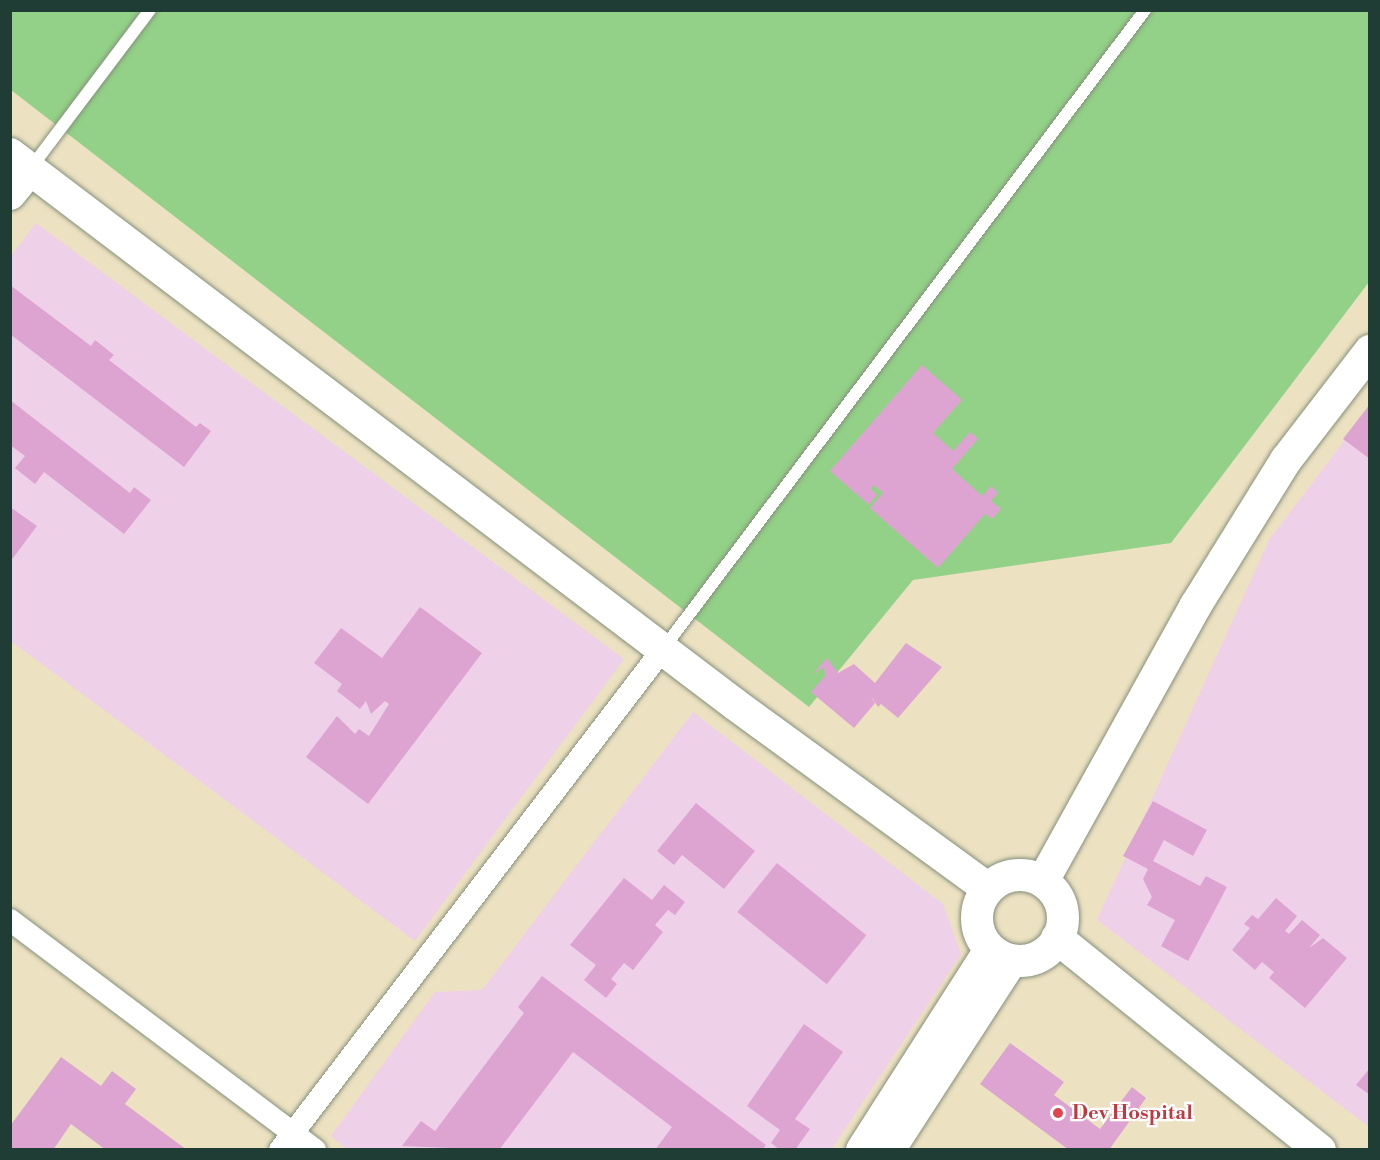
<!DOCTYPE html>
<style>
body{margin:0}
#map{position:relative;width:1380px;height:1160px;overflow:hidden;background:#ece2c2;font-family:"Libre Bodoni",serif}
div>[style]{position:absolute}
.built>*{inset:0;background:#eed0e8}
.green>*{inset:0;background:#92d187}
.building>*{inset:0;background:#dea4d1;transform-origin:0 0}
.roads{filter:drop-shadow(0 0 2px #86907b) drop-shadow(0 0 2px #86907b)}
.lane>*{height:12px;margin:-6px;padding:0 6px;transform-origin:6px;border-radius:6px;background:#fff}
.street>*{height:22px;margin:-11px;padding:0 11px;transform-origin:11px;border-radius:11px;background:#fff}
.secondary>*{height:32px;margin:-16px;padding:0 16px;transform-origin:16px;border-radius:16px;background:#fff}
.secondary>.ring{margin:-16px;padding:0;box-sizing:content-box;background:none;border:32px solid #fff;border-radius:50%}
.dots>*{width:16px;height:16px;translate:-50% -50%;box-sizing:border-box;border:3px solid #fff;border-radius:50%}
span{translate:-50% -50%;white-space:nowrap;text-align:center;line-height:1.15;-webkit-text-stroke:4.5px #fff;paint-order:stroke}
.health-label{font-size:20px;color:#be3a42;font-weight:700}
.left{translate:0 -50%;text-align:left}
.frame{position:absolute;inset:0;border:12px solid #1f3d34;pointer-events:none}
</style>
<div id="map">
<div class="built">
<div style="clip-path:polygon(36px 223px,624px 659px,415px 941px,11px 641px,10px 257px)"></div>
<div style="clip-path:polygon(1369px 408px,1369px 1127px,1097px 920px,1269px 540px)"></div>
<div style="clip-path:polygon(693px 712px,943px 904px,961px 954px,832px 1149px,348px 1150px,331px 1136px,435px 992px,482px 990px)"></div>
</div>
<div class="green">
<div style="clip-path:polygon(10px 11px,1369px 11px,1369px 282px,1171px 543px,913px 580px,809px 707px,11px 90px)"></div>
</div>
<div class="building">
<div style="clip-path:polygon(10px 285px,91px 346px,95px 340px,114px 355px,109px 360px,196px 427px,200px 423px,211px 431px,184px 467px,10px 334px)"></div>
<div style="clip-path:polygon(922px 365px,962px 400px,933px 433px,953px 451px,970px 432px,978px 439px,952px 469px,982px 496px,991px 486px,998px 493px,991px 501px,1001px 509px,992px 519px,985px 514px,938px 568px,870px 508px,883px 493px,874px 485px,871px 489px,877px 495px,869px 505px,830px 471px)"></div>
<div style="clip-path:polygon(10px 400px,130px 493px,134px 487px,151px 500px,124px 534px,44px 472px,35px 484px,15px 468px,25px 456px,10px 445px)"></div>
<div style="clip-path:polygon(1370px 404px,1370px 459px,1343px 439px)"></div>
<div style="clip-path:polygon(10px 507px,37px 526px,10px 562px)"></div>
<div style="clip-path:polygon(420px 607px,482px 653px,368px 804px,306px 757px,337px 716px,355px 734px,359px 729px,369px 736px,389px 704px,385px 701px,371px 714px,366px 701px,360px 709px,337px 691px,342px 684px,314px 663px,341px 628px,382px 658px)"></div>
<div style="clip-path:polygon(906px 643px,942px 667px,898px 718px,881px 704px,878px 707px,870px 694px,875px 703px,854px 728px,811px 692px,825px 676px,824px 667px,813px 674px,827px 658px,838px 673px,854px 664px,875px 683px)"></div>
<div style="clip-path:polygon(1153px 801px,1207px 830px,1193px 856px,1164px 840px,1153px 861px,1200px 886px,1206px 876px,1227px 887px,1188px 961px,1161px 946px,1175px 920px,1147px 905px,1152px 897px,1143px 879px,1148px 869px,1123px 856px)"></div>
<div style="clip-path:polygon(696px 803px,755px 851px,724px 889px,682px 855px,674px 865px,657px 851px)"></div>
<div style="left:777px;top:863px;width:115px;height:63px;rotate:39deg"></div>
<div style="clip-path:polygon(624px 878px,652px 900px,664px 885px,685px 902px,675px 915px,668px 910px,655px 925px,663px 932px,633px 970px,624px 963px,611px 979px,617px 984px,606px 998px,584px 980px,596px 965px,570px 945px)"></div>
<div style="clip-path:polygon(1276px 898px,1297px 916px,1285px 931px,1289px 934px,1302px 920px,1320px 935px,1309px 948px,1323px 938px,1347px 958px,1305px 1008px,1269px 978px,1274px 972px,1262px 962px,1255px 970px,1232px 950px,1250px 928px,1244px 924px,1252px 915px,1258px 919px)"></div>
<div style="clip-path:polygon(542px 976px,766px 1145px,762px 1150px,655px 1150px,672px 1127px,573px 1052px,499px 1150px,402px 1146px,421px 1121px,435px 1131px,524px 1013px,518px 1007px)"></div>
<div style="clip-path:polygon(804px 1024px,843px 1052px,795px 1119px,810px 1129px,795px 1150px,780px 1150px,771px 1143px,780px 1130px,747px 1106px)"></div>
<div style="clip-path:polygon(1010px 1043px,1064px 1082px,1054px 1095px,1100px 1129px,1132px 1087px,1146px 1098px,1109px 1150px,1069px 1150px,980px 1084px)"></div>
<div style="clip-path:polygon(61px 1057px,101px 1086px,112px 1071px,136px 1089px,125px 1104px,187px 1150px,106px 1150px,71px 1124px,53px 1150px,10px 1150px,10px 1126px)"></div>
<div style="clip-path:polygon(1370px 1068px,1370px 1095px,1356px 1085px)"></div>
</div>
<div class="roads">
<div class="lane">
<div style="left:30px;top:169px;width:199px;rotate:-53deg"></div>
<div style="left:663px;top:649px;width:800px;rotate:-52.97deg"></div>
</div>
<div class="street">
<div style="left:10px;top:920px;width:382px;rotate:37deg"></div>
<div style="left:280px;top:1150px;width:631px;rotate:-52.6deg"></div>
</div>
<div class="secondary">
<div style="left:10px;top:154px;width:911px;rotate:37.2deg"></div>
<div style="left:736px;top:705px;width:312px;rotate:36.1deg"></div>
<div style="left:10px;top:194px;width:32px;rotate:-51deg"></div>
<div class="ring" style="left:977px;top:875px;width:54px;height:54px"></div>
<div style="left:1043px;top:881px;width:316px;rotate:-61deg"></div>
<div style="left:1196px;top:605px;width:171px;rotate:-58.2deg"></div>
<div style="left:1286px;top:460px;width:138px;rotate:-52.4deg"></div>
<div style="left:1057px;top:938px;width:338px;rotate:38.9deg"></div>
<div style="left:862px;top:1150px;width:237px;rotate:-57.4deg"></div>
<div style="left:889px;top:1150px;width:226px;rotate:-57.1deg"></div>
</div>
</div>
<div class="dots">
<div style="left:1058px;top:1113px;background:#e0444e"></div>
</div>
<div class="health-label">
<span class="left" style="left:1072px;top:1113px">Dev Hospital</span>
</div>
<div class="frame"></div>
</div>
